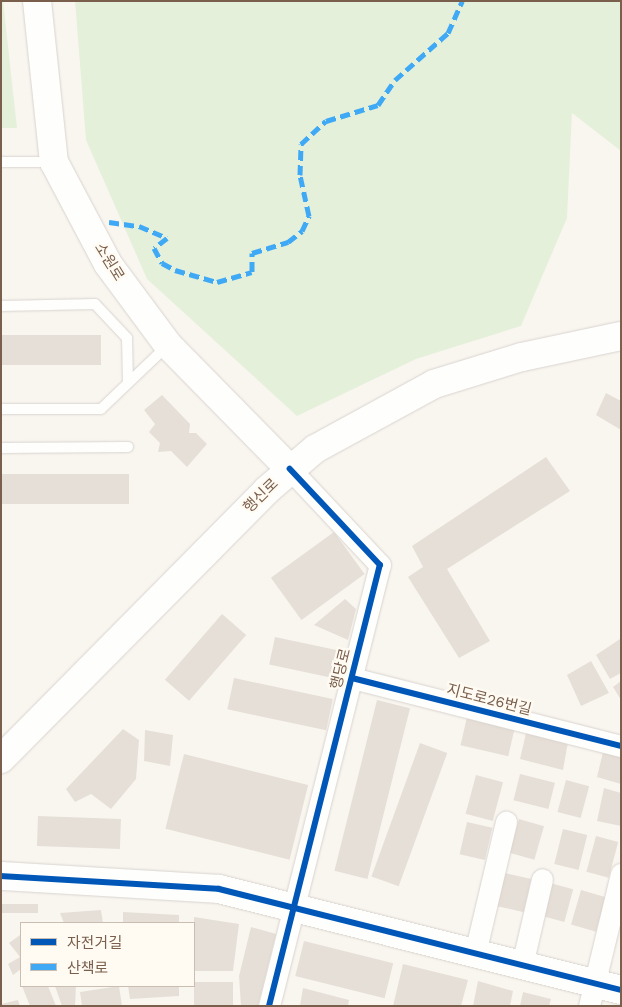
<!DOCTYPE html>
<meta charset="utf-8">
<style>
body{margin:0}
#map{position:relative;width:622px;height:1007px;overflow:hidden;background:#f9f6f0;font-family:"Work Sans","Noto Sans KR",sans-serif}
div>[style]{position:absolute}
.green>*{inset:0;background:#e5f0db}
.building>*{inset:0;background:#e6dfd7;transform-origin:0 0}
.roads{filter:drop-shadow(0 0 1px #d9d3ce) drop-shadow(0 0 1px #d9d3ce)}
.lane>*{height:10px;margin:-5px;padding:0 5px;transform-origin:5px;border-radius:5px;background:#fefefd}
.street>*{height:21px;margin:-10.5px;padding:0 10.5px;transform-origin:10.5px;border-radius:10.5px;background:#fefefd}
.secondary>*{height:28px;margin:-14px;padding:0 14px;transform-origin:14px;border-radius:14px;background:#fefefd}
.quiet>*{height:5px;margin-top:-2.5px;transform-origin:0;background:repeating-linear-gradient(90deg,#3fa9f5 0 10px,transparent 0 15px)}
.cycleway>*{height:6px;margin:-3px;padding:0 3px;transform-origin:3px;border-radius:3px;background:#0057b8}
span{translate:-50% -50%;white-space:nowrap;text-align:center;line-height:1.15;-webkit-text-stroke:4.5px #fffbf3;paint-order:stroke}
.street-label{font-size:15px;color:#7a5f4d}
.frame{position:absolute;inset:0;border:2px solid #7a5f4d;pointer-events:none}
.legend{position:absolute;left:20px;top:922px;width:175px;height:65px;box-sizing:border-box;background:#fffbf3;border:1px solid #cabdb1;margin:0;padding:6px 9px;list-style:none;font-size:15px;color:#7a5f4d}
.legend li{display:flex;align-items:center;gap:10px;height:25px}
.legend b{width:25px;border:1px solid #cabdb1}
</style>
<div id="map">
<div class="green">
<div style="clip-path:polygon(1px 1px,3px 1px,17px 128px,1px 128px)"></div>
<div style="clip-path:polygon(75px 1px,621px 1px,621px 151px,572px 113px,567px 218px,521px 326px,416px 359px,297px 416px,147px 279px,86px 140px)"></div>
</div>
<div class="building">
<div style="left:1px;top:335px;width:100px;height:30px"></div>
<div style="clip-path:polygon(606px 393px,621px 401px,621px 430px,596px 415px)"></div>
<div style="clip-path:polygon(162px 395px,190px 424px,189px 433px,196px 433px,207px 444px,187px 467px,171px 451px,158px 452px,160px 443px,149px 432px,155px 424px,144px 410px)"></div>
<div style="clip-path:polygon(546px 457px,570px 491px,447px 569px,490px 641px,459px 658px,408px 577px,423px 567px,412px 546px)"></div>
<div style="left:129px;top:474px;width:30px;height:128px;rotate:90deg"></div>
<div style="left:334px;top:532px;width:52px;height:78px;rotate:54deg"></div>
<div style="clip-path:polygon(345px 599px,356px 609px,348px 640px,314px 625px)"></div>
<div style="left:222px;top:614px;width:32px;height:87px;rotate:41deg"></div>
<div style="left:275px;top:637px;width:70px;height:28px;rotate:12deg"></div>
<div style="clip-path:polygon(620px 639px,621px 673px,610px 679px,596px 655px)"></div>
<div style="clip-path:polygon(591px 661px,609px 693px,581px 706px,567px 675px)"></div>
<div style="left:234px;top:678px;width:101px;height:32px;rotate:12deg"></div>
<div style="clip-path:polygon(621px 681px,621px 700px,613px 687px)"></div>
<div style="left:377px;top:700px;width:34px;height:176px;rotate:14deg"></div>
<div style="left:467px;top:717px;width:49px;height:29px;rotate:13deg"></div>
<div style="clip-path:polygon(123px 729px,139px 740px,136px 779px,111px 809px,91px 794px,75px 802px,66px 789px)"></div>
<div style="clip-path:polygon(527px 729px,568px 742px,563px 770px,520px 759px)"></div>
<div style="clip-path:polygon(145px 730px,173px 735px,170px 766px,144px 761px)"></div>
<div style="left:420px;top:743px;width:29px;height:142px;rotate:20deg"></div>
<div style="clip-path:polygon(603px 752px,621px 757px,621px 784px,597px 777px)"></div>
<div style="left:184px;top:754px;width:128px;height:77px;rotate:14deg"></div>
<div style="left:520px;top:774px;width:36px;height:27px;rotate:14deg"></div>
<div style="left:476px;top:775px;width:28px;height:40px;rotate:15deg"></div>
<div style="left:566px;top:780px;width:24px;height:33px;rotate:15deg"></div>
<div style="clip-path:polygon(604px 788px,621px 793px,621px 826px,597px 821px)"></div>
<div style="left:38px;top:816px;width:83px;height:30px;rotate:2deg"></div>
<div style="left:519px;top:819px;width:26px;height:35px;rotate:16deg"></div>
<div style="left:467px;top:822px;width:26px;height:33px;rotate:13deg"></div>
<div style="left:563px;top:829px;width:25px;height:36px;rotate:14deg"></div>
<div style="left:596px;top:836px;width:23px;height:37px;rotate:15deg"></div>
<div style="left:505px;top:873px;width:27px;height:34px;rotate:13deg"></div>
<div style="left:550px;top:883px;width:24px;height:34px;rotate:15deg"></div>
<div style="left:581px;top:890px;width:26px;height:36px;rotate:16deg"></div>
<div style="left:1px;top:904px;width:37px;height:9px"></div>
<div style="clip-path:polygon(101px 910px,103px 923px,64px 923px,60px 913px)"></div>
<div style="clip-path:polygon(123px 912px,179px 915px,179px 923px,123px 923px)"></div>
<div style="clip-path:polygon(194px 917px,239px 924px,233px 971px,194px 971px)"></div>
<div style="clip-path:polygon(251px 927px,276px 934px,258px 1006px,241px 1006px,239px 976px)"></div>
<div style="clip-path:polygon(20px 935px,21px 969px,13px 975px,8px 964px,20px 957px,9px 943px)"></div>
<div style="left:304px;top:941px;width:92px;height:36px;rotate:14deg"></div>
<div style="clip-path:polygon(403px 964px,468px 980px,461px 1006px,393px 1006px)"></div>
<div style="clip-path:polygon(478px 981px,513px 991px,510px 1006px,473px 1006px)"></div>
<div style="left:194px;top:982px;width:39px;height:24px"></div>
<div style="clip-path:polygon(22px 986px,48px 986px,56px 1006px,30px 1006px)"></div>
<div style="clip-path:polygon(55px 986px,76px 986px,75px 1006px,62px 1006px)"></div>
<div style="clip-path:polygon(119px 986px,122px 1006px,82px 1006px,80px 992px)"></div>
<div style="clip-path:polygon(128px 986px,179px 986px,179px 996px,130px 999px)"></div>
<div style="clip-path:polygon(303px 988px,349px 1000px,348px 1006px,300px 1006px)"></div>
<div style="clip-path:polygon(523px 992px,551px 999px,549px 1006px,520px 1006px)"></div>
<div style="clip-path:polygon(18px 1000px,20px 1006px,1px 1006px,1px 1004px)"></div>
</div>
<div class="roads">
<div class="lane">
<div style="left:1px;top:162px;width:52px"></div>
<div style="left:1px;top:306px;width:94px;rotate:-1.2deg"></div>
<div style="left:95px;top:304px;width:47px;rotate:46.7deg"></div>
<div style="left:127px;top:338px;width:44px;rotate:88.7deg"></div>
<div style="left:1px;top:409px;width:100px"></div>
<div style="left:101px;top:409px;width:91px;rotate:-43.7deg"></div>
<div style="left:1px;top:448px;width:127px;rotate:-0.5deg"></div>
</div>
<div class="street">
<div style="left:352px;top:678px;width:277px;rotate:14.2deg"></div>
<div style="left:475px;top:953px;width:135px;rotate:-76.7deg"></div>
<div style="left:522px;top:965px;width:88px;rotate:-76.9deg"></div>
<div style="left:269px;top:1006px;width:455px;rotate:-75.9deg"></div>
<div style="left:380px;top:565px;width:132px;rotate:-133.2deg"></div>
<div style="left:589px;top:1006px;width:136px;rotate:-76.4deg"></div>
</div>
<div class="secondary">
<div style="left:37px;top:1px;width:162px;rotate:84deg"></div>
<div style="left:54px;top:162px;width:115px;rotate:62.1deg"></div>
<div style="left:108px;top:264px;width:101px;rotate:53.5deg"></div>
<div style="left:168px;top:345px;width:174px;rotate:45.5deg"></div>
<div style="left:1px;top:759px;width:378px;rotate:-45.3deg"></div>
<div style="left:267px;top:490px;width:63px;rotate:-40.5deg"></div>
<div style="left:315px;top:449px;width:136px;rotate:-28.6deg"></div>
<div style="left:434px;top:384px;width:92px;rotate:-17.1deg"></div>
<div style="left:522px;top:357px;width:101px;rotate:-12deg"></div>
<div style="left:1px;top:876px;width:218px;rotate:3.4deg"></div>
<div style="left:219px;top:889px;width:414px;rotate:14.1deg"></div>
</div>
</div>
<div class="quiet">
<div style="left:109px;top:222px;width:30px;rotate:8deg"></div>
<div style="left:139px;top:226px;width:30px;rotate:23deg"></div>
<div style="left:167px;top:238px;width:16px;rotate:142deg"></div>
<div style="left:154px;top:248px;width:17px;rotate:62deg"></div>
<div style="left:162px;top:263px;width:15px;rotate:28deg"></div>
<div style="left:175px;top:270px;width:44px;rotate:15.9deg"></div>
<div style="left:217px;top:282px;width:36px;rotate:-16deg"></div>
<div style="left:252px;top:272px;width:19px;rotate:-90deg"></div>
<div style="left:252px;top:253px;width:38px;rotate:-17deg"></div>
<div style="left:288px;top:242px;width:18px;rotate:-38deg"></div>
<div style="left:302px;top:231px;width:17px;rotate:-65deg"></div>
<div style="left:309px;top:216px;width:42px;rotate:-102.4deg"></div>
<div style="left:300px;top:175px;width:31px;rotate:-88deg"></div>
<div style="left:301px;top:144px;width:34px;rotate:-43deg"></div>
<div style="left:326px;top:121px;width:54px;rotate:-17.1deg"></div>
<div style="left:378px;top:105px;width:30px;rotate:-56deg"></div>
<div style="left:395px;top:80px;width:71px;rotate:-41.6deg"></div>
<div style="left:448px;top:33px;width:35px;rotate:-66deg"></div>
</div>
<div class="cycleway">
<div style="left:352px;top:678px;width:277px;rotate:14.2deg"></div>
<div style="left:1px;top:876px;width:218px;rotate:3.4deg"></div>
<div style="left:219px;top:889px;width:414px;rotate:14.1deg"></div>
<div style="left:269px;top:1006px;width:455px;rotate:-75.9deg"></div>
<div style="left:380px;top:565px;width:132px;rotate:-133.2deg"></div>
</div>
<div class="street-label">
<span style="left:109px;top:262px;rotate:58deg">소원로</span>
<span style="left:261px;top:496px;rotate:-44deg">행신로</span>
<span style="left:341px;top:669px;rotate:-76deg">행당로</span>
<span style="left:489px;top:700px;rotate:14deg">지도로26번길</span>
</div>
<div class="frame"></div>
<ul class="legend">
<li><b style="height:6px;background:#0057b8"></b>자전거길</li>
<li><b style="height:6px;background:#3fa9f5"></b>산책로</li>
</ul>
</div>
